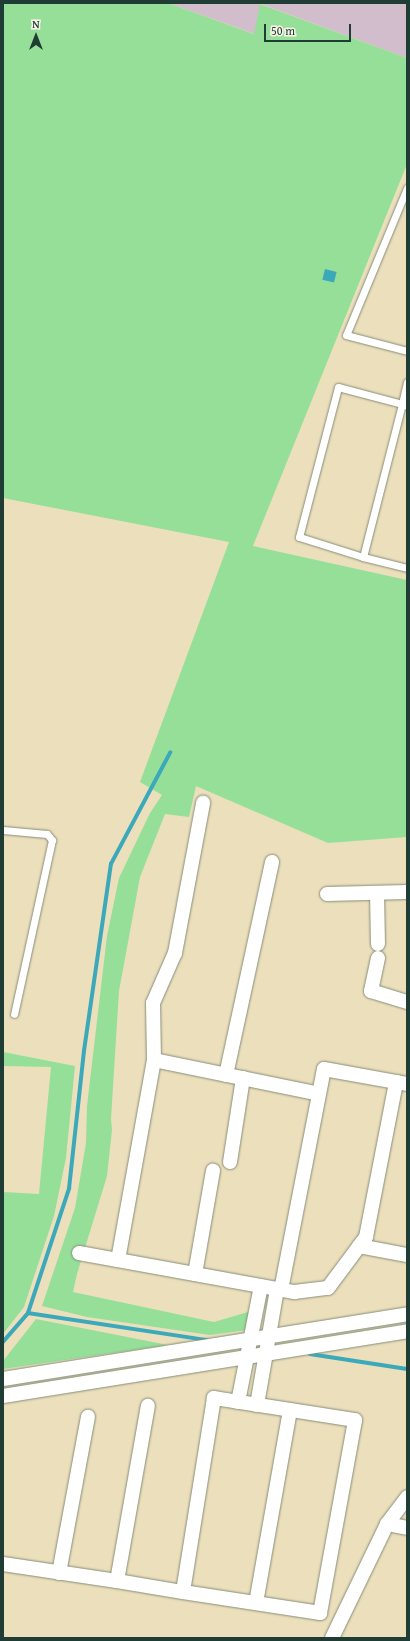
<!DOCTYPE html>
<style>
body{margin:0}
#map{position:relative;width:410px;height:1641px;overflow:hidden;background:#ecdfbc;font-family:"Gentium Book Plus",serif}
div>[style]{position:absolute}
.industrial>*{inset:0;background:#d1bdcc}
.green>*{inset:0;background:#96df99}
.water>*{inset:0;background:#3ca9bb;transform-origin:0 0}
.stream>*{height:3.5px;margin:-1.75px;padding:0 1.75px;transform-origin:1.75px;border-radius:1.75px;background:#3ca9bb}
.roads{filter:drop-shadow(0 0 1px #868e78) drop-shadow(0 0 1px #868e78)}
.lane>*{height:7px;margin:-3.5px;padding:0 3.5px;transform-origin:3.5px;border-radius:3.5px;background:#fff}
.street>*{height:14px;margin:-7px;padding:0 7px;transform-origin:7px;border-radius:7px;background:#fff}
span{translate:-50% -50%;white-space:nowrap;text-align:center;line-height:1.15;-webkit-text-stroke:3px #f7f3e8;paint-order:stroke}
.frame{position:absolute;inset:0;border:4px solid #1f3d34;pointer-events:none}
.north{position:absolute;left:16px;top:16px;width:40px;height:40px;-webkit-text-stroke:3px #f7f3e8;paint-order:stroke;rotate:0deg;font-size:11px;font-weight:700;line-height:16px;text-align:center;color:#1f3d34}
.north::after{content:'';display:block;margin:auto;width:14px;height:18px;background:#1f3d34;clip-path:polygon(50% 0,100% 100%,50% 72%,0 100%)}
.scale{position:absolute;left:264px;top:24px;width:87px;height:18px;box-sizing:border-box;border:2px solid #1f3d34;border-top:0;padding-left:5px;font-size:12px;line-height:14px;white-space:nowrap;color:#1f3d34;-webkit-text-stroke:3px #f7f3e8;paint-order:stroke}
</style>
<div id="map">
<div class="industrial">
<div style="clip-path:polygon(168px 3px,407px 3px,407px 58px,261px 4px,255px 34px)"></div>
</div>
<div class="green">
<div style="clip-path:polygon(3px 3px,168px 3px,254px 34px,260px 4px,407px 58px,407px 164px,253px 546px,407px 580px,407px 837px,328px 843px,196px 786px,189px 817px,165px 814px,140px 877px,119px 991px,111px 1119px,112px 1130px,107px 1176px,77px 1274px,73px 1292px,214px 1322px,248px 1312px,247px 1330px,210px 1335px,87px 1317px,42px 1306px,75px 1208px,86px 1143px,87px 1106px,107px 936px,119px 878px,150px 813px,162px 795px,140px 782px,229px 542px,3px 498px)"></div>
<div style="clip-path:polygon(3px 1052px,75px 1066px,66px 1158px,54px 1216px,24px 1307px,3px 1334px,3px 1192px,39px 1194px,51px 1067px,3px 1066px)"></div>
<div style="clip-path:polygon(36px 1319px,168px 1345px,3px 1369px,3px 1361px)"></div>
</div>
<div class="water">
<div style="left:325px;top:269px;width:12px;height:11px;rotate:14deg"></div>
</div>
<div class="stream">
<div style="left:28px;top:1313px;width:131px;rotate:-71.7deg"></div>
<div style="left:69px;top:1189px;width:139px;rotate:-83.8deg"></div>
<div style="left:84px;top:1051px;width:189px;rotate:-81.8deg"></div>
<div style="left:111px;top:864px;width:126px;rotate:-62deg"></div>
<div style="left:3px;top:1342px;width:38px;rotate:-49deg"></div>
<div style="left:28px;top:1313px;width:181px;rotate:8.6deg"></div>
<div style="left:310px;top:1354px;width:98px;rotate:8.8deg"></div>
</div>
<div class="roads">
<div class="lane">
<div style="left:407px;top:188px;width:159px;rotate:112.5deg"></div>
<div style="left:346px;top:335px;width:63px;rotate:14.7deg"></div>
<div style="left:407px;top:382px;width:23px;rotate:103deg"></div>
<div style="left:402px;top:404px;width:158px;rotate:104.3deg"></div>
<div style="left:363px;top:557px;width:67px;rotate:-162.6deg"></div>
<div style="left:299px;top:537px;width:155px;rotate:-75.4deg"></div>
<div style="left:338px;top:387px;width:66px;rotate:14.9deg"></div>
<div style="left:402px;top:404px;width:5px;rotate:22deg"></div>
<div style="left:363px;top:557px;width:45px;rotate:14deg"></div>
<div style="left:3px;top:830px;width:44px;rotate:5.2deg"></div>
<div style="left:47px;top:834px;width:8px;rotate:50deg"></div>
<div style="left:52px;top:840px;width:178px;rotate:102.3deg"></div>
</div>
<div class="street">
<div style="left:377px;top:893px;width:51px;rotate:88.9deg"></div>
<div style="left:327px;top:894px;width:80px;rotate:-1.4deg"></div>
<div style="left:378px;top:958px;width:34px;rotate:102deg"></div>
<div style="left:371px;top:991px;width:38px;rotate:17deg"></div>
<div style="left:154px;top:1060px;width:168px;rotate:11.6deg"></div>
<div style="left:226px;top:1075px;width:218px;rotate:-77.8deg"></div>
<div style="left:230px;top:1162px;width:85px;rotate:-81.2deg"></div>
<div style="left:359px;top:1246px;width:49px;rotate:10.6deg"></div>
<div style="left:79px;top:1253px;width:219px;rotate:10.3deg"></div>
<div style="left:294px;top:1292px;width:34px;rotate:-7deg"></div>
<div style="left:328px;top:1288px;width:64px;rotate:-53.3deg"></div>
<div style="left:366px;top:1237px;width:158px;rotate:-79deg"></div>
<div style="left:118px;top:1260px;width:203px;rotate:-79.8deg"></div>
<div style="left:154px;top:1060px;width:57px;rotate:-91deg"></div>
<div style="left:153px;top:1003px;width:55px;rotate:-66.3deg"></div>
<div style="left:175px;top:953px;width:153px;rotate:-79.4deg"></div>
<div style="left:195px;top:1274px;width:105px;rotate:-80.1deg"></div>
<div style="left:281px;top:1290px;width:225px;rotate:-79deg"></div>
<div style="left:324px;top:1069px;width:84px;rotate:10.2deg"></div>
<div style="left:3px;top:1379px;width:409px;rotate:-9.1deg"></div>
<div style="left:3px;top:1396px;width:409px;rotate:-9.1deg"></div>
<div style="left:238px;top:1402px;width:118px;rotate:-78.8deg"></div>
<div style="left:257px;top:1405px;width:118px;rotate:-80.2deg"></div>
<div style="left:387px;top:1524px;width:20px;rotate:11deg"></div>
<div style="left:3px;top:1564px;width:115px;rotate:8.5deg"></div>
<div style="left:117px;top:1581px;width:67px;rotate:9.5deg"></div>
<div style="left:183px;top:1592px;width:139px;rotate:8.7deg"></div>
<div style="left:320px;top:1613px;width:196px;rotate:-79.7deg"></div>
<div style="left:355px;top:1420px;width:143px;rotate:-171.1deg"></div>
<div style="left:214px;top:1398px;width:196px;rotate:99.1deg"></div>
<div style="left:59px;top:1573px;width:159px;rotate:-79.5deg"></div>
<div style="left:117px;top:1581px;width:178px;rotate:-80deg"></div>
<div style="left:256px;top:1603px;width:196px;rotate:-80deg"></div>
<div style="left:332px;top:1638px;width:127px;rotate:-64.2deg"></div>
<div style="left:387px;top:1524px;width:34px;rotate:-53deg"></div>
</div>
</div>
<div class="frame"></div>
<div class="north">N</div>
<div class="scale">50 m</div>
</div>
